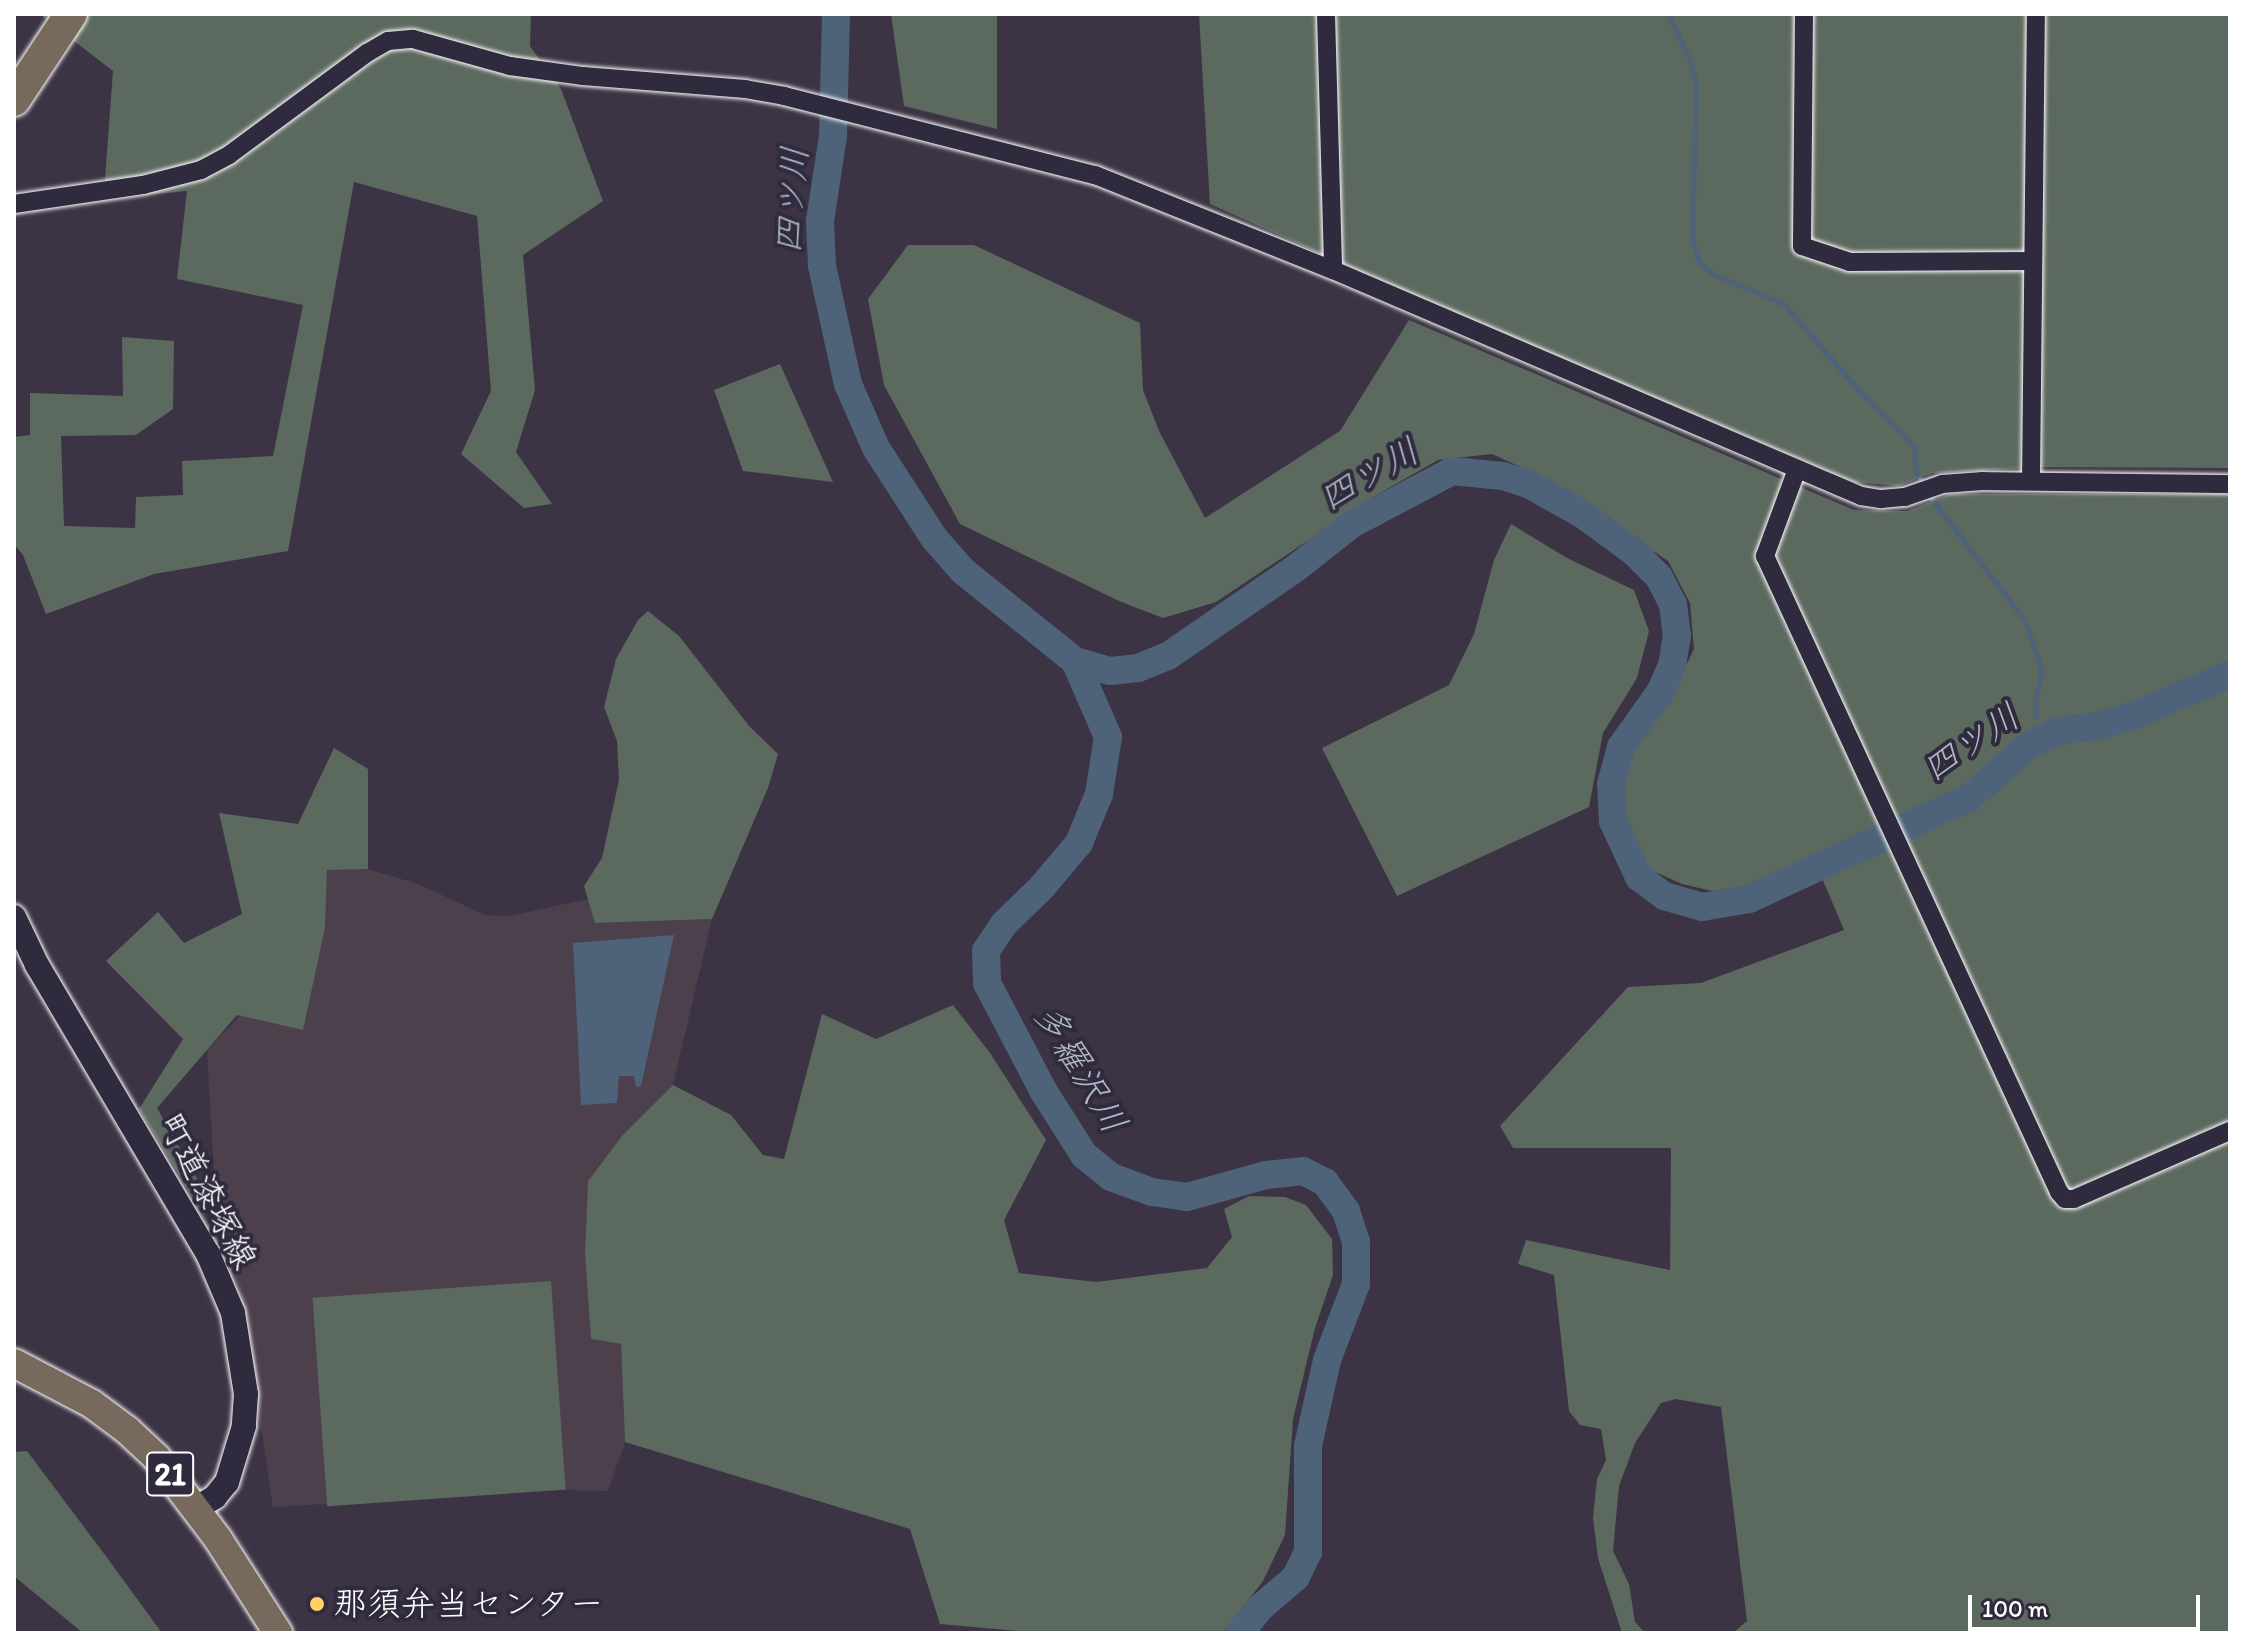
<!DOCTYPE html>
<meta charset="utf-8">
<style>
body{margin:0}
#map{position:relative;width:2244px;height:1647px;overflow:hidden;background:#3c3444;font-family:Itim,"Klee One",sans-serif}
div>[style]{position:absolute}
.built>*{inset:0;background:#4c404c}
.green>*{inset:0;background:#5c695f;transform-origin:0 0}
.water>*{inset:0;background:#4e637a}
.stream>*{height:5px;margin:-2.5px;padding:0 2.5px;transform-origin:2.5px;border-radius:2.5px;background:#4e637a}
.river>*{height:28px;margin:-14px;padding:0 14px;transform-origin:14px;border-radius:14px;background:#4e637a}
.roads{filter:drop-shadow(0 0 2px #fff) drop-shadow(0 0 2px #fff)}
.street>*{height:18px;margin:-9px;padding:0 9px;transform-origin:9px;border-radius:9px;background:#2f2a3d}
.secondary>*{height:24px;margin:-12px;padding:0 12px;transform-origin:12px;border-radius:12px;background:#2f2a3d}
.primary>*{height:28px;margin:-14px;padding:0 14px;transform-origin:14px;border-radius:14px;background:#77695c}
.highway>*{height:32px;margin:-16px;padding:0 16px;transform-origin:16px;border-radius:16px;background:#77695c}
.dots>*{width:22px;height:22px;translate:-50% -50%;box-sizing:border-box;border:4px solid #2f2a3d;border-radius:50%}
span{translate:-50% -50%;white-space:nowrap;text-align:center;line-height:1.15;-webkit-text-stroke:8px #2f2a3d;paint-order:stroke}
.shield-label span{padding:2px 6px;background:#2f2a3d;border:2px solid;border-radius:6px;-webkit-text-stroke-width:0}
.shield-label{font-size:32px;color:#fff;font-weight:700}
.street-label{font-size:34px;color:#fff}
.poi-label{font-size:34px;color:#fff}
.left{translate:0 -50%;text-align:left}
.water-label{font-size:36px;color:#afb9c3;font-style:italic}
.frame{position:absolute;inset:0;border:16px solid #fff;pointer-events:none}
.scale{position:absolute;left:1968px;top:1595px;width:232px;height:36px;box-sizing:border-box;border:4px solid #fff;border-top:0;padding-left:10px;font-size:24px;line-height:28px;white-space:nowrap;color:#fff;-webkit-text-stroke:6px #2f2a3d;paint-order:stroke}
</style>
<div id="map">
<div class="built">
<div style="clip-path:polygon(368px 869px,418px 884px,485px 915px,510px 916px,588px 899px,596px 923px,712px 919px,673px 1085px,620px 1139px,588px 1181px,585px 1253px,591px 1339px,621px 1344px,625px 1442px,608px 1491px,565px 1490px,273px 1507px,242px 1299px,216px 1207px,207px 1050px,325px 928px,327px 870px)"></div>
</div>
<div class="green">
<div style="clip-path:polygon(39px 14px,531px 14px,530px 46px,561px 89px,603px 201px,523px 255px,535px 390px,516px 452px,552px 504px,524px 508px,461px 454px,491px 391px,477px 216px,354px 182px,288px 551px,154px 574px,46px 614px,23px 555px,14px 544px,14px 437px,30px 435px,30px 393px,123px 396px,122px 337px,174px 341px,173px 409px,136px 435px,61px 436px,64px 526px,135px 528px,136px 497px,183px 495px,182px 461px,273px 456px,303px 305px,177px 279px,187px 191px,111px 198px,105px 179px,113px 71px)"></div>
<div style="clip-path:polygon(891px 14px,997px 14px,997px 129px,904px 106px)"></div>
<div style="clip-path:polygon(1199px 14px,2230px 14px,2230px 468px,2049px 467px,1932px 473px,1899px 486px,1854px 482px,1423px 299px,1210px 204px)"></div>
<div style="clip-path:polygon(908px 245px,974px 245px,1140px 323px,1143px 390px,1159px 431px,1205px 518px,1340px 431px,1409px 320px,1854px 510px,1907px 511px,1950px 494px,2230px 494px,2230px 1633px,1733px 1633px,1747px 1621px,1721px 1407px,1676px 1399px,1661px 1403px,1635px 1443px,1619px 1486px,1613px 1551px,1629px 1584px,1635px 1622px,1645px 1633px,1622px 1633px,1598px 1558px,1593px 1518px,1597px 1479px,1606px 1460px,1601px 1429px,1580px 1425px,1569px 1411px,1554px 1275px,1518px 1264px,1526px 1240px,1670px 1270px,1671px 1148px,1513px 1148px,1500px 1126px,1628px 987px,1701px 983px,1844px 930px,1813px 857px,1746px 886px,1712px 891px,1682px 884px,1649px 869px,1631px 837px,1623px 814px,1621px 790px,1634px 740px,1670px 699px,1694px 649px,1690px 603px,1668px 561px,1547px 479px,1492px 454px,1438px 460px,1373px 497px,1216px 602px,1163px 618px,1119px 601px,960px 524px,884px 385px,868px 299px)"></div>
<div style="clip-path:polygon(780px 364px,833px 482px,743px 471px,714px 390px)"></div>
<div style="clip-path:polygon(1511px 524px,1567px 558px,1634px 590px,1649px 631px,1637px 678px,1603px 733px,1589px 807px,1397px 896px,1322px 748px,1449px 685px,1474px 634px,1494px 560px)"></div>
<div style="clip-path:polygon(648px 611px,679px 636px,750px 727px,778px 754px,768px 788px,712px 919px,595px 923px,584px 886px,602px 858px,619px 780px,617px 741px,604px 707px,616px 659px,638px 620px)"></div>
<div style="clip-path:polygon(334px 748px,368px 769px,368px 869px,327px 870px,325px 928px,303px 1030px,237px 1015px,157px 1108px,213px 1207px,204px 1215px,139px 1109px,183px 1039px,106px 961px,158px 912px,184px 943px,242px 914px,219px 813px,298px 824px)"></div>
<div style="clip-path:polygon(953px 1005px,990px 1053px,1046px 1140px,1004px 1220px,1019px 1273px,1096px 1282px,1207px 1268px,1232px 1237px,1224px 1209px,1249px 1196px,1285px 1197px,1306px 1205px,1332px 1239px,1333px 1275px,1315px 1328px,1293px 1419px,1285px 1535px,1263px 1581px,1223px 1633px,1039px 1633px,940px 1624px,910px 1529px,625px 1442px,621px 1344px,591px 1339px,585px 1253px,588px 1181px,622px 1136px,673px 1085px,731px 1115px,763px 1155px,784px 1159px,822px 1014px,876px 1039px)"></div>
<div style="left:551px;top:1281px;width:209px;height:239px;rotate:86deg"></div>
<div style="clip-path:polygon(27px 1451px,108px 1559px,162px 1633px,83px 1633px,14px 1576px,14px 1452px)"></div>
</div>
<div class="water">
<div style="clip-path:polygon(674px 935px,641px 1086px,636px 1087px,634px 1076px,619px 1076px,617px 1103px,581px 1105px,573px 943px)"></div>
</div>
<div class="stream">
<div style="left:1668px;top:14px;width:51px;rotate:64.4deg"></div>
<div style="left:1690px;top:60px;width:25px;rotate:76deg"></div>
<div style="left:1696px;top:84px;width:154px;rotate:91.5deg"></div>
<div style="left:1692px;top:238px;width:25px;rotate:74deg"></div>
<div style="left:1699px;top:262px;width:18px;rotate:41deg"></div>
<div style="left:1713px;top:274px;width:76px;rotate:22.5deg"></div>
<div style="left:1783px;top:303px;width:110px;rotate:49.1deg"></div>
<div style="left:1855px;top:386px;width:84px;rotate:45.5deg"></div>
<div style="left:1914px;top:446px;width:26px;rotate:86deg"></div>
<div style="left:1916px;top:472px;width:15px;rotate:58deg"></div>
<div style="left:1928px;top:494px;width:160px;rotate:52.6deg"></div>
<div style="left:2025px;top:621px;width:54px;rotate:71.6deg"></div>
<div style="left:2042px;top:672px;width:29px;rotate:104deg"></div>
<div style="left:2035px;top:700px;width:16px;rotate:86deg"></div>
</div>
<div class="river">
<div style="left:836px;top:14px;width:122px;rotate:91.4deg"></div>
<div style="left:833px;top:136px;width:86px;rotate:98.7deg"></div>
<div style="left:820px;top:221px;width:45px;rotate:87.5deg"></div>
<div style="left:822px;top:266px;width:121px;rotate:77.6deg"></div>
<div style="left:848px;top:384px;width:70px;rotate:66.4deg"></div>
<div style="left:876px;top:448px;width:107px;rotate:57.2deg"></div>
<div style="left:934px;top:538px;width:44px;rotate:48.7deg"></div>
<div style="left:963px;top:571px;width:144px;rotate:38.8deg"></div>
<div style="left:1075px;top:661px;width:36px;rotate:16deg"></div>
<div style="left:1110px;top:671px;width:28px;rotate:-6deg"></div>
<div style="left:1138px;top:668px;width:32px;rotate:-22deg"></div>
<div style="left:1168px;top:656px;width:155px;rotate:-34.5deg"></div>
<div style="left:1296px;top:568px;width:71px;rotate:-38.2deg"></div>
<div style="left:1352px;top:524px;width:113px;rotate:-27.9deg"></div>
<div style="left:1452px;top:471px;width:51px;rotate:5.6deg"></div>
<div style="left:1503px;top:476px;width:28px;rotate:18deg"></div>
<div style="left:1530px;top:485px;width:60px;rotate:29.1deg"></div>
<div style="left:1582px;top:514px;width:66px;rotate:36.3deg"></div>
<div style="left:1635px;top:553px;width:34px;rotate:45deg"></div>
<div style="left:1659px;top:577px;width:30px;rotate:63deg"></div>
<div style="left:1673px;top:604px;width:31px;rotate:83deg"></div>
<div style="left:1677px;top:635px;width:30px;rotate:99deg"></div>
<div style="left:1672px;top:665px;width:28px;rotate:113deg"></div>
<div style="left:1661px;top:691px;width:69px;rotate:125.5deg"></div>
<div style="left:1621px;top:747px;width:38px;rotate:105deg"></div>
<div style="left:1611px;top:784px;width:37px;rotate:87deg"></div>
<div style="left:1613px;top:821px;width:62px;rotate:65.1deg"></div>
<div style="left:1639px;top:877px;width:31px;rotate:37deg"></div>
<div style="left:1664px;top:896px;width:40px;rotate:16deg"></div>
<div style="left:1702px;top:907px;width:48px;rotate:-9.7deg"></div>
<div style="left:1749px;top:899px;width:242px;rotate:-24.7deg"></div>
<div style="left:1969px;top:798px;width:79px;rotate:-41.4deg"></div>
<div style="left:2028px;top:746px;width:33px;rotate:-27deg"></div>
<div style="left:2057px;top:731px;width:40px;rotate:-7.1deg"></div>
<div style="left:2097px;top:726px;width:40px;rotate:-16deg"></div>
<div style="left:2135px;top:715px;width:103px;rotate:-23.3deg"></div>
<div style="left:1075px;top:661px;width:83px;rotate:66.5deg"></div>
<div style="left:1108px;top:737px;width:58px;rotate:99deg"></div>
<div style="left:1099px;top:794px;width:53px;rotate:112.2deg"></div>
<div style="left:1079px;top:843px;width:57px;rotate:130.1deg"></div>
<div style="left:1042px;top:887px;width:53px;rotate:135.8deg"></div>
<div style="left:1004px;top:924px;width:32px;rotate:124deg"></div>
<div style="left:986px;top:951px;width:32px;rotate:88deg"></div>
<div style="left:987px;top:983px;width:123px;rotate:62.4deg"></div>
<div style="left:1044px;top:1092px;width:75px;rotate:57.6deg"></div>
<div style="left:1084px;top:1155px;width:35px;rotate:39deg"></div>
<div style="left:1111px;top:1177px;width:44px;rotate:20.1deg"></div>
<div style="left:1152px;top:1192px;width:35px;rotate:8deg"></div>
<div style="left:1187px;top:1197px;width:82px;rotate:-15.6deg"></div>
<div style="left:1266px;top:1175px;width:37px;rotate:-6deg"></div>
<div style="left:1303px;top:1171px;width:25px;rotate:27deg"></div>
<div style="left:1325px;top:1182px;width:36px;rotate:54deg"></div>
<div style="left:1346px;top:1211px;width:33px;rotate:72deg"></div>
<div style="left:1356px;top:1242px;width:42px;rotate:90deg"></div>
<div style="left:1356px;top:1284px;width:81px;rotate:110.9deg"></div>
<div style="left:1327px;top:1360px;width:88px;rotate:102.5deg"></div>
<div style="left:1308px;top:1446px;width:106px;rotate:90deg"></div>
<div style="left:1308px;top:1552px;width:28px;rotate:116deg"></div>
<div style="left:1296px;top:1577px;width:48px;rotate:139.3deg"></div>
<div style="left:1260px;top:1608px;width:32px;rotate:129deg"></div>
</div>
<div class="roads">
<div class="street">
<div style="left:1326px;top:14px;width:256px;rotate:88.4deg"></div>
<div style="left:1804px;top:14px;width:232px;rotate:90.5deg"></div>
<div style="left:1802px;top:246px;width:51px;rotate:18.4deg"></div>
<div style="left:1850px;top:262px;width:182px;rotate:-0.3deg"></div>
<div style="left:14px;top:204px;width:130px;rotate:-8.4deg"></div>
<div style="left:143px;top:185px;width:60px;rotate:-14.5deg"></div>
<div style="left:201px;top:170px;width:32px;rotate:-28deg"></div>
<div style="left:229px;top:155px;width:172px;rotate:-36.5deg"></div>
<div style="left:367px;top:53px;width:24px;rotate:-30deg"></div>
<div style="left:388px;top:41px;width:25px;rotate:-5deg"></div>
<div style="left:413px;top:39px;width:101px;rotate:15.6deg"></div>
<div style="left:510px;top:66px;width:74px;rotate:7.8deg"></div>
<div style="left:583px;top:76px;width:163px;rotate:4.6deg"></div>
<div style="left:745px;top:89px;width:40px;rotate:10deg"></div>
<div style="left:784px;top:96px;width:321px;rotate:14.3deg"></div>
<div style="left:1095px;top:175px;width:256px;rotate:21.8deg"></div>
<div style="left:1333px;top:270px;width:574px;rotate:23.17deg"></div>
<div style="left:1861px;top:496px;width:20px;rotate:9deg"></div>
<div style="left:1881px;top:499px;width:24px;rotate:-5deg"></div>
<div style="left:1905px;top:497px;width:39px;rotate:-19deg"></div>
<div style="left:1942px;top:484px;width:41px;rotate:-4.2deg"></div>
<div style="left:1983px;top:481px;width:247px;rotate:0.7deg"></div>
<div style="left:1797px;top:469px;width:93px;rotate:110.2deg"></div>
<div style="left:1765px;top:556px;width:701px;rotate:65.19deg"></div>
<div style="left:2059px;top:1192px;width:9px;rotate:49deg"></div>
<div style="left:2065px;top:1199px;width:9px"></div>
<div style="left:2074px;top:1199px;width:170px;rotate:-23.6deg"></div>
<div style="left:2031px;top:481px;width:467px;rotate:-89.4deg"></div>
</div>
<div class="secondary">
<div style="left:14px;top:917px;width:53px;rotate:64.4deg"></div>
<div style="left:37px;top:965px;width:336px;rotate:59.4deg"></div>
<div style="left:208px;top:1254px;width:64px;rotate:67deg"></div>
<div style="left:233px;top:1313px;width:82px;rotate:80.9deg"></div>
<div style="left:246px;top:1394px;width:32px;rotate:94deg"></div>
<div style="left:244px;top:1426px;width:59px;rotate:106.9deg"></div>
<div style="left:227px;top:1482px;width:19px;rotate:129deg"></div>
<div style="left:215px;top:1497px;width:23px;rotate:149deg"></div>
</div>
<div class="primary">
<div style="left:14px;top:1363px;width:88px;rotate:27.7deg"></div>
<div style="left:92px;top:1404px;width:44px;rotate:36.6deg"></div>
<div style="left:127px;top:1430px;width:40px;rotate:43deg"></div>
<div style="left:156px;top:1457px;width:103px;rotate:52.9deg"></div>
<div style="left:218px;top:1539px;width:112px;rotate:57.4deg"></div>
</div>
<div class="highway">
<div style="left:14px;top:100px;width:103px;rotate:-56.5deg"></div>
</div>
</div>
<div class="dots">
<div style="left:317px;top:1604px;background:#ffd166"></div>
</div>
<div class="shield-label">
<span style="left:170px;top:1474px">21</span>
</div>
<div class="street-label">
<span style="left:208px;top:1191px;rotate:62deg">町道漆塚線</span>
</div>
<div class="poi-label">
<span class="left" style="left:333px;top:1604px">那須弁当センター</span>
</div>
<div class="water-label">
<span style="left:791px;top:200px;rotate:-86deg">四ツ川</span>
<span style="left:1369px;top:474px;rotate:-30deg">四ツ川</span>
<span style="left:1971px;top:742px;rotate:-34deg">四ツ川</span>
<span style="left:1081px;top:1068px;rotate:59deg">多羅沢川</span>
</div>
<div class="frame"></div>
<div class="scale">100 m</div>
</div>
